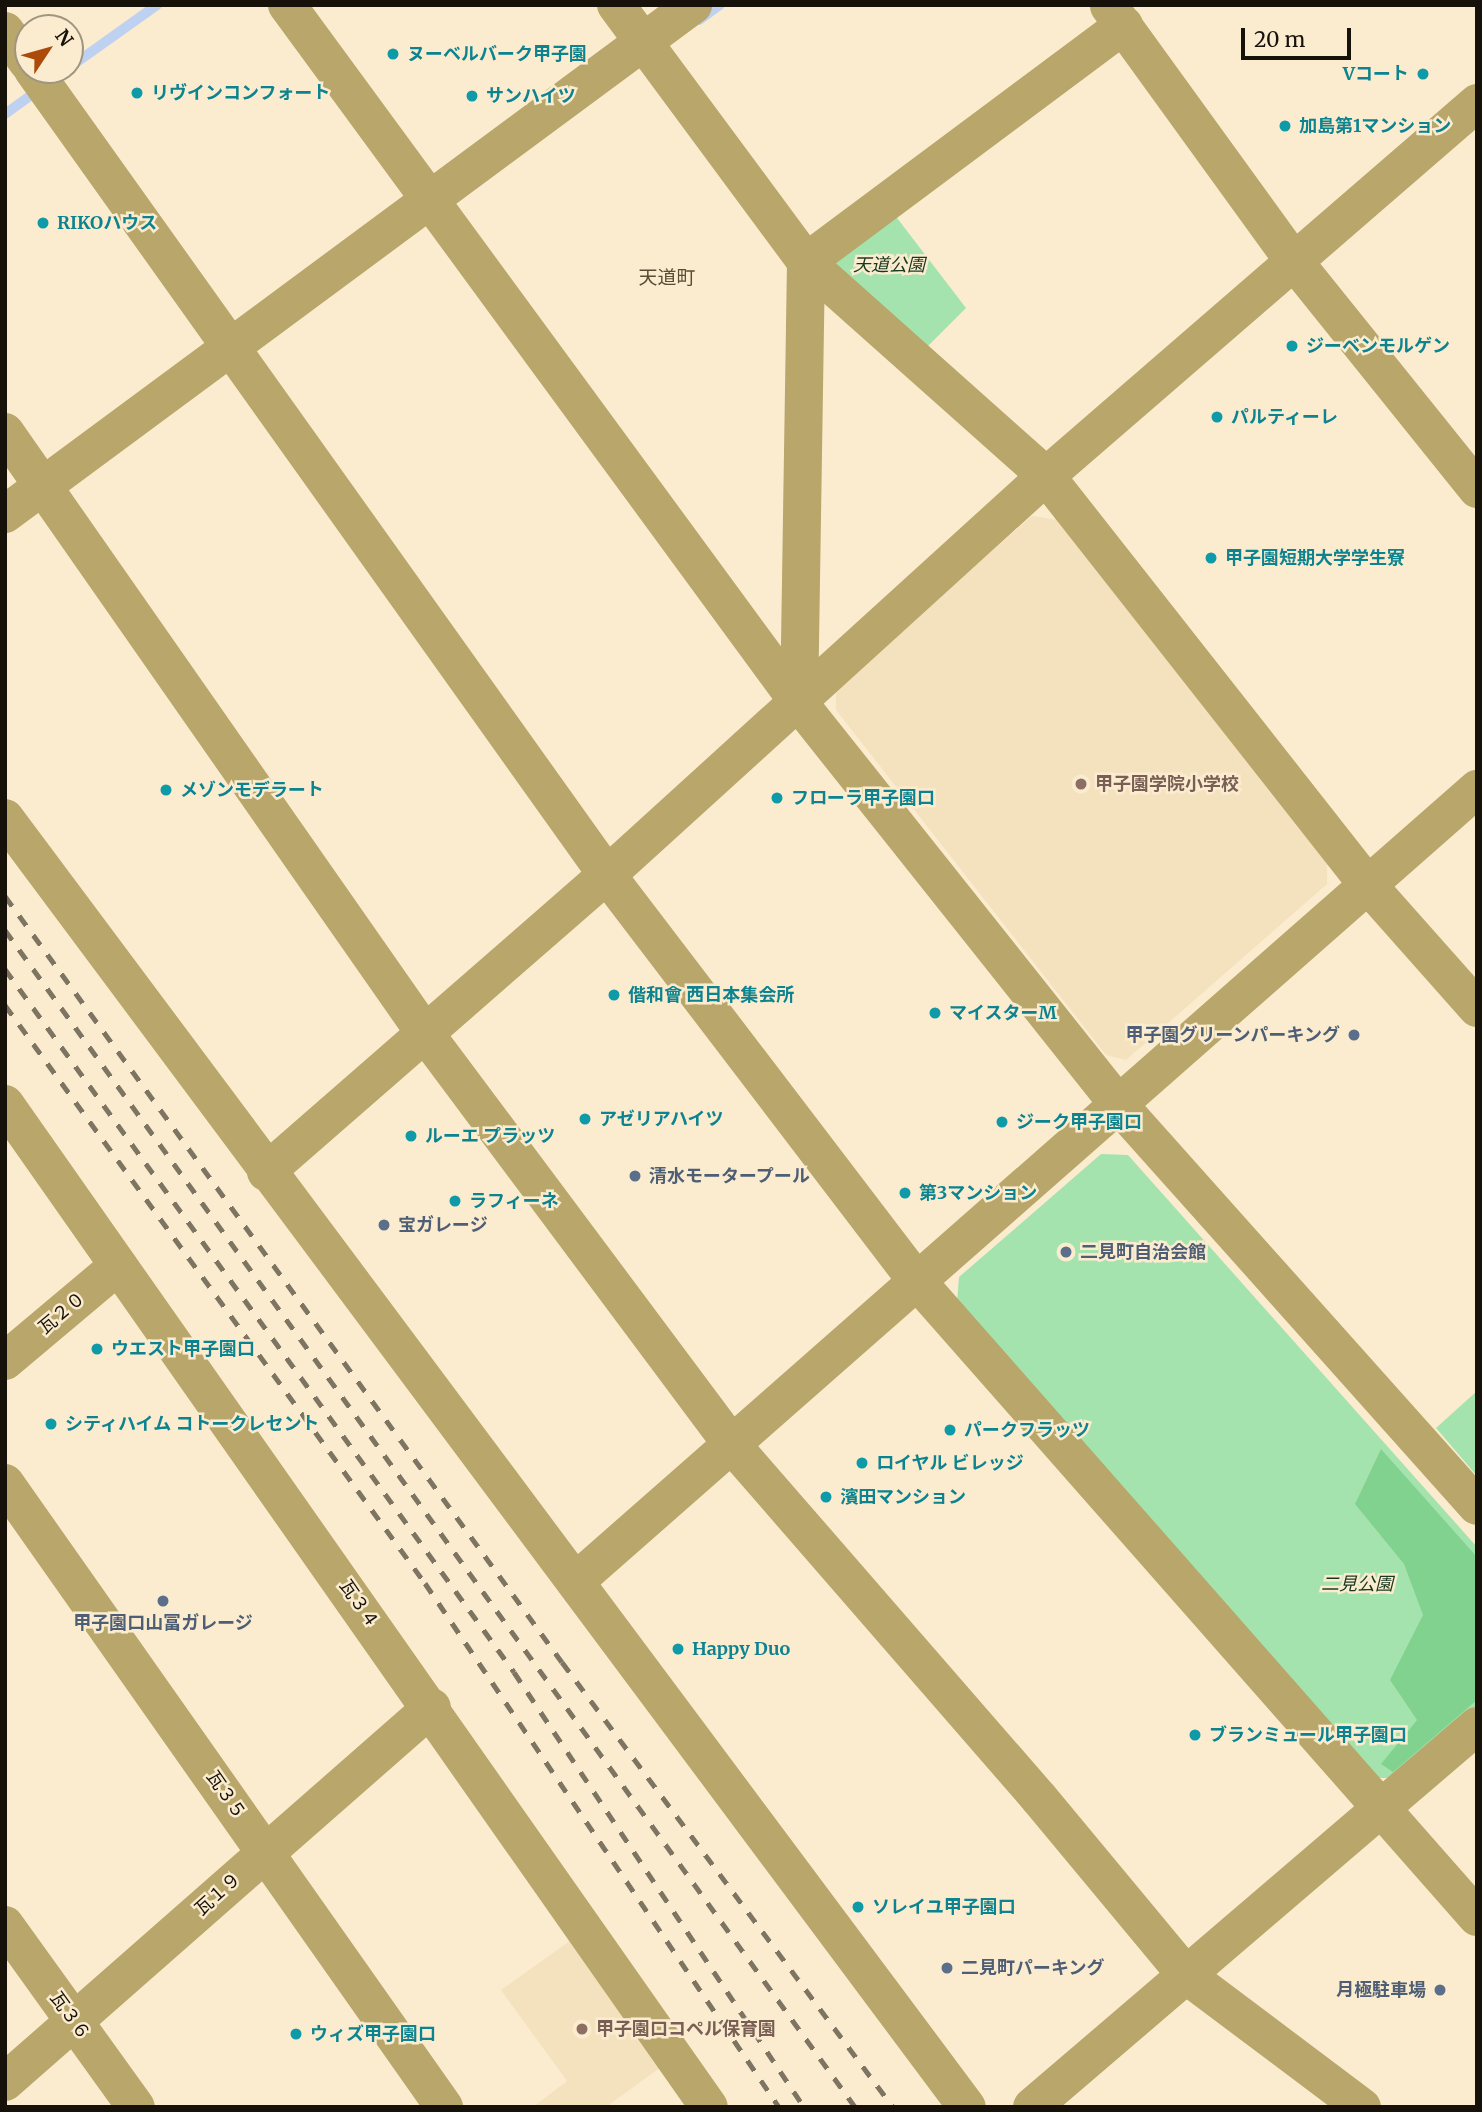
<!DOCTYPE html>
<meta charset="utf-8">
<style>
body{margin:0}
#map{position:relative;width:1482px;height:2112px;overflow:hidden;background:#fbecd0;font-family:Merriweather,"Noto Sans JP",serif}
div>[style]{position:absolute}
.built>*{inset:0;background:#f4e2bf}
.green>*{inset:0;background:#a5e3ae}
.forest>*{inset:0;background:#82d28f}
.stream>*{height:10px;margin:-5px;padding:0 5px;transform-origin:5px;border-radius:5px;background:#bed1f1}
.minor>*{height:38px;margin:-19px;padding:0 19px;transform-origin:19px;border-radius:19px;background:#b8a66a}
.tertiary>*{height:38px;margin:-19px;padding:0 19px;transform-origin:19px;border-radius:19px;background:#b8a66a}
.rail>*{height:5px;margin-top:-2.5px;transform-origin:0;background:repeating-linear-gradient(90deg,#7d7462 0 12px,transparent 0 24px)}
.dots>*{width:19px;height:19px;translate:-50% -50%;box-sizing:border-box;border:4px solid #fbecd0;border-radius:50%}
span{translate:-50% -50%;white-space:nowrap;text-align:center;line-height:1.15;-webkit-text-stroke:5px #fbecd0;paint-order:stroke}
.culture-label{font-size:18px;color:#0d838f;font-weight:700}
.left{translate:0 -50%;text-align:left}
.right{translate:-100% -50%;text-align:right}
.park-label{font-size:18px;color:#17381e;font-style:italic}
.education-label{font-size:18px;color:#785e54;font-weight:700}
.service-label{font-size:18px;color:#4e5e75;font-weight:700}
.street-label{font-size:18px;color:#171209}
.neighbourhood-label{font-size:19px;color:#594d35}
.frame{position:absolute;inset:0;border:7px solid #171209;pointer-events:none}
.north{position:absolute;left:14px;top:14px;width:70px;height:70px;box-sizing:border-box;background:#fbecd0;border:2px solid #a09580;border-radius:50%;rotate:54deg;font-size:19px;font-weight:700;line-height:28px;text-align:center;color:#171209}
.north::after{content:'';display:block;margin:auto;width:24px;height:32px;background:#ac4a0a;clip-path:polygon(50% 0,100% 100%,50% 72%,0 100%)}
.scale{position:absolute;left:1241px;top:28px;width:110px;height:32px;box-sizing:border-box;border:4px solid #171209;border-top:0;padding-left:9px;font-size:21px;line-height:24px;white-space:nowrap;color:#171209;-webkit-text-stroke:5px #fbecd0;paint-order:stroke}
</style>
<div id="map">
<div class="built">
<div style="clip-path:polygon(1032px 516px,1059px 520px,1327px 857px,1327px 884px,1126px 1060px,1106px 1055px,836px 710px,836px 688px)"></div>
<div style="clip-path:polygon(571px 1940px,661px 2067px,606px 2107px,533px 2107px,567px 2081px,501px 1990px)"></div>
</div>
<div class="green">
<div style="clip-path:polygon(894px 214px,966px 308px,926px 348px,830px 261px)"></div>
<div style="clip-path:polygon(1101px 1154px,1128px 1155px,1477px 1547px,1477px 1705px,1393px 1778px,1374px 1778px,957px 1302px,959px 1277px)"></div>
<div style="clip-path:polygon(1477px 1391px,1477px 1476px,1436px 1428px)"></div>
</div>
<div class="forest">
<div style="clip-path:polygon(1381px 1449px,1477px 1557px,1477px 1700px,1393px 1772px,1381px 1764px,1417px 1720px,1390px 1680px,1423px 1615px,1404px 1564px,1355px 1504px)"></div>
</div>
<div class="stream">
<div style="left:699px;top:20px;width:26px;rotate:-36deg"></div>
<div style="left:70px;top:67px;width:107px;rotate:-35.5deg"></div>
<div style="left:5px;top:114px;width:75px;rotate:-35.8deg"></div>
</div>
<div class="minor">
<div style="left:287px;top:5px;width:866px;rotate:53.74deg"></div>
<div style="left:1109px;top:6px;width:314px;rotate:54.1deg"></div>
<div style="left:1293px;top:260px;width:294px;rotate:51.2deg"></div>
<div style="left:1124px;top:25px;width:397px;rotate:143.3deg"></div>
<div style="left:806px;top:262px;width:322px;rotate:41.7deg"></div>
<div style="left:1046px;top:476px;width:519px;rotate:51.81deg"></div>
<div style="left:1367px;top:884px;width:166px;rotate:48.4deg"></div>
<div style="left:5px;top:31px;width:39px;rotate:54deg"></div>
<div style="left:33px;top:70px;width:989px;rotate:54.51deg"></div>
<div style="left:607px;top:875px;width:509px;rotate:52.66deg"></div>
<div style="left:916px;top:1280px;width:849px;rotate:48.63deg"></div>
<div style="left:5px;top:432px;width:732px;rotate:55.07deg"></div>
<div style="left:424px;top:1032px;width:517px;rotate:53.26deg"></div>
<div style="left:733px;top:1446px;width:466px;rotate:49deg"></div>
<div style="left:1039px;top:1798px;width:230px;rotate:50.3deg"></div>
<div style="left:1186px;top:1975px;width:220px;rotate:36.9deg"></div>
<div style="left:5px;top:514px;width:856px;rotate:-36.49deg"></div>
<div style="left:5px;top:818px;width:1608px;rotate:53.27deg"></div>
<div style="left:5px;top:1104px;width:1225px;rotate:54.94deg"></div>
<div style="left:266px;top:1172px;width:452px;rotate:-41.1deg"></div>
<div style="left:607px;top:875px;width:593px;rotate:-42.27deg"></div>
<div style="left:1046px;top:476px;width:570px;rotate:-40.87deg"></div>
<div style="left:5px;top:1361px;width:148px;rotate:-40.1deg"></div>
<div style="left:5px;top:1483px;width:763px;rotate:54.87deg"></div>
<div style="left:5px;top:1925px;width:224px;rotate:54.3deg"></div>
<div style="left:1032px;top:2107px;width:586px;rotate:-40.57deg"></div>
</div>
<div class="tertiary">
<div style="left:616px;top:5px;width:320px;rotate:53.5deg"></div>
<div style="left:806px;top:262px;width:441px;rotate:90.9deg"></div>
<div style="left:799px;top:703px;width:512px;rotate:51.5deg"></div>
<div style="left:1118px;top:1104px;width:539px;rotate:48.23deg"></div>
<div style="left:576px;top:1581px;width:1200px;rotate:-41.32deg"></div>
<div style="left:5px;top:2082px;width:568px;rotate:-41.29deg"></div>
</div>
<div class="rail">
<div style="left:5px;top:896px;width:947px;rotate:53.98deg"></div>
<div style="left:562px;top:1662px;width:555px;rotate:53.36deg"></div>
<div style="left:5px;top:930px;width:1452px;rotate:54.16deg"></div>
<div style="left:5px;top:969px;width:868px;rotate:54.09deg"></div>
<div style="left:514px;top:1672px;width:523px;rotate:56.31deg"></div>
<div style="left:5px;top:1005px;width:714px;rotate:54deg"></div>
<div style="left:425px;top:1583px;width:632px;rotate:55.96deg"></div>
</div>
<div class="dots">
<div style="left:393px;top:54px;background:#0f9aa8"></div>
<div style="left:1423px;top:74px;background:#0f9aa8"></div>
<div style="left:137px;top:93px;background:#0f9aa8"></div>
<div style="left:472px;top:96px;background:#0f9aa8"></div>
<div style="left:1285px;top:126px;background:#0f9aa8"></div>
<div style="left:43px;top:223px;background:#0f9aa8"></div>
<div style="left:1292px;top:346px;background:#0f9aa8"></div>
<div style="left:1217px;top:417px;background:#0f9aa8"></div>
<div style="left:1211px;top:558px;background:#0f9aa8"></div>
<div style="left:1081px;top:784px;background:#8d6e63"></div>
<div style="left:166px;top:790px;background:#0f9aa8"></div>
<div style="left:777px;top:798px;background:#0f9aa8"></div>
<div style="left:614px;top:995px;background:#0f9aa8"></div>
<div style="left:935px;top:1013px;background:#0f9aa8"></div>
<div style="left:1354px;top:1035px;background:#5c6f8a"></div>
<div style="left:585px;top:1119px;background:#0f9aa8"></div>
<div style="left:1002px;top:1122px;background:#0f9aa8"></div>
<div style="left:411px;top:1136px;background:#0f9aa8"></div>
<div style="left:635px;top:1176px;background:#5c6f8a"></div>
<div style="left:905px;top:1193px;background:#0f9aa8"></div>
<div style="left:455px;top:1201px;background:#0f9aa8"></div>
<div style="left:384px;top:1225px;background:#5c6f8a"></div>
<div style="left:1066px;top:1252px;background:#5c6f8a"></div>
<div style="left:97px;top:1349px;background:#0f9aa8"></div>
<div style="left:51px;top:1424px;background:#0f9aa8"></div>
<div style="left:950px;top:1430px;background:#0f9aa8"></div>
<div style="left:862px;top:1463px;background:#0f9aa8"></div>
<div style="left:826px;top:1497px;background:#0f9aa8"></div>
<div style="left:163px;top:1601px;background:#5c6f8a"></div>
<div style="left:678px;top:1649px;background:#0f9aa8"></div>
<div style="left:1195px;top:1735px;background:#0f9aa8"></div>
<div style="left:858px;top:1907px;background:#0f9aa8"></div>
<div style="left:947px;top:1968px;background:#5c6f8a"></div>
<div style="left:1440px;top:1990px;background:#5c6f8a"></div>
<div style="left:582px;top:2029px;background:#8d6e63"></div>
<div style="left:296px;top:2034px;background:#0f9aa8"></div>
</div>
<div class="culture-label">
<span class="left" style="left:407px;top:54px">ヌーベルバーク甲子園</span>
<span class="right" style="left:1409px;top:74px">Vコート</span>
<span class="left" style="left:151px;top:93px">リヴインコンフォート</span>
<span class="left" style="left:486px;top:96px">サンハイツ</span>
<span class="left" style="left:1299px;top:126px">加島第1マンション</span>
<span class="left" style="left:57px;top:223px">RIKOハウス</span>
<span class="left" style="left:1306px;top:346px">ジーベンモルゲン</span>
<span class="left" style="left:1231px;top:417px">パルティーレ</span>
<span class="left" style="left:1225px;top:558px">甲子園短期大学学生寮</span>
<span class="left" style="left:180px;top:790px">メゾンモデラート</span>
<span class="left" style="left:791px;top:798px">フローラ甲子園口</span>
<span class="left" style="left:628px;top:995px">偕和會 西日本集会所</span>
<span class="left" style="left:949px;top:1013px">マイスターM</span>
<span class="left" style="left:599px;top:1119px">アゼリアハイツ</span>
<span class="left" style="left:1016px;top:1122px">ジーク甲子園口</span>
<span class="left" style="left:425px;top:1136px">ルーエ プラッツ</span>
<span class="left" style="left:919px;top:1193px">第3マンション</span>
<span class="left" style="left:469px;top:1201px">ラフィーネ</span>
<span class="left" style="left:111px;top:1349px">ウエスト甲子園口</span>
<span class="left" style="left:65px;top:1424px">シティハイム コトークレセント</span>
<span class="left" style="left:964px;top:1430px">パークフラッツ</span>
<span class="left" style="left:876px;top:1463px">ロイヤル ビレッジ</span>
<span class="left" style="left:840px;top:1497px">濱田マンション</span>
<span class="left" style="left:692px;top:1649px">Happy Duo</span>
<span class="left" style="left:1209px;top:1735px">ブランミュール甲子園口</span>
<span class="left" style="left:872px;top:1907px">ソレイユ甲子園口</span>
<span class="left" style="left:310px;top:2034px">ウィズ甲子園口</span>
</div>
<div class="park-label">
<span style="left:889px;top:265px">天道公園</span>
<span style="left:1357px;top:1584px">二見公園</span>
</div>
<div class="education-label">
<span class="left" style="left:1095px;top:784px">甲子園学院小学校</span>
<span class="left" style="left:596px;top:2029px">甲子園口コペル保育園</span>
</div>
<div class="service-label">
<span class="right" style="left:1340px;top:1035px">甲子園グリーンパーキング</span>
<span class="left" style="left:649px;top:1176px">清水モータープール</span>
<span class="left" style="left:398px;top:1225px">宝ガレージ</span>
<span class="left" style="left:1080px;top:1252px">二見町自治会館</span>
<span style="left:163px;top:1623px">甲子園口山冨ガレージ</span>
<span class="left" style="left:961px;top:1968px">二見町パーキング</span>
<span class="right" style="left:1426px;top:1990px">月極駐車場</span>
</div>
<div class="street-label">
<span style="left:62px;top:1313px;rotate:-40deg">瓦２０</span>
<span style="left:359px;top:1604px;rotate:55deg">瓦３４</span>
<span style="left:226px;top:1795px;rotate:55deg">瓦３５</span>
<span style="left:218px;top:1894px;rotate:-42deg">瓦１９</span>
<span style="left:70px;top:2016px;rotate:54deg">瓦３６</span>
</div>
<div class="neighbourhood-label">
<span style="left:667px;top:278px">天道町</span>
</div>
<div class="frame"></div>
<div class="north">N</div>
<div class="scale">20 m</div>
</div>
